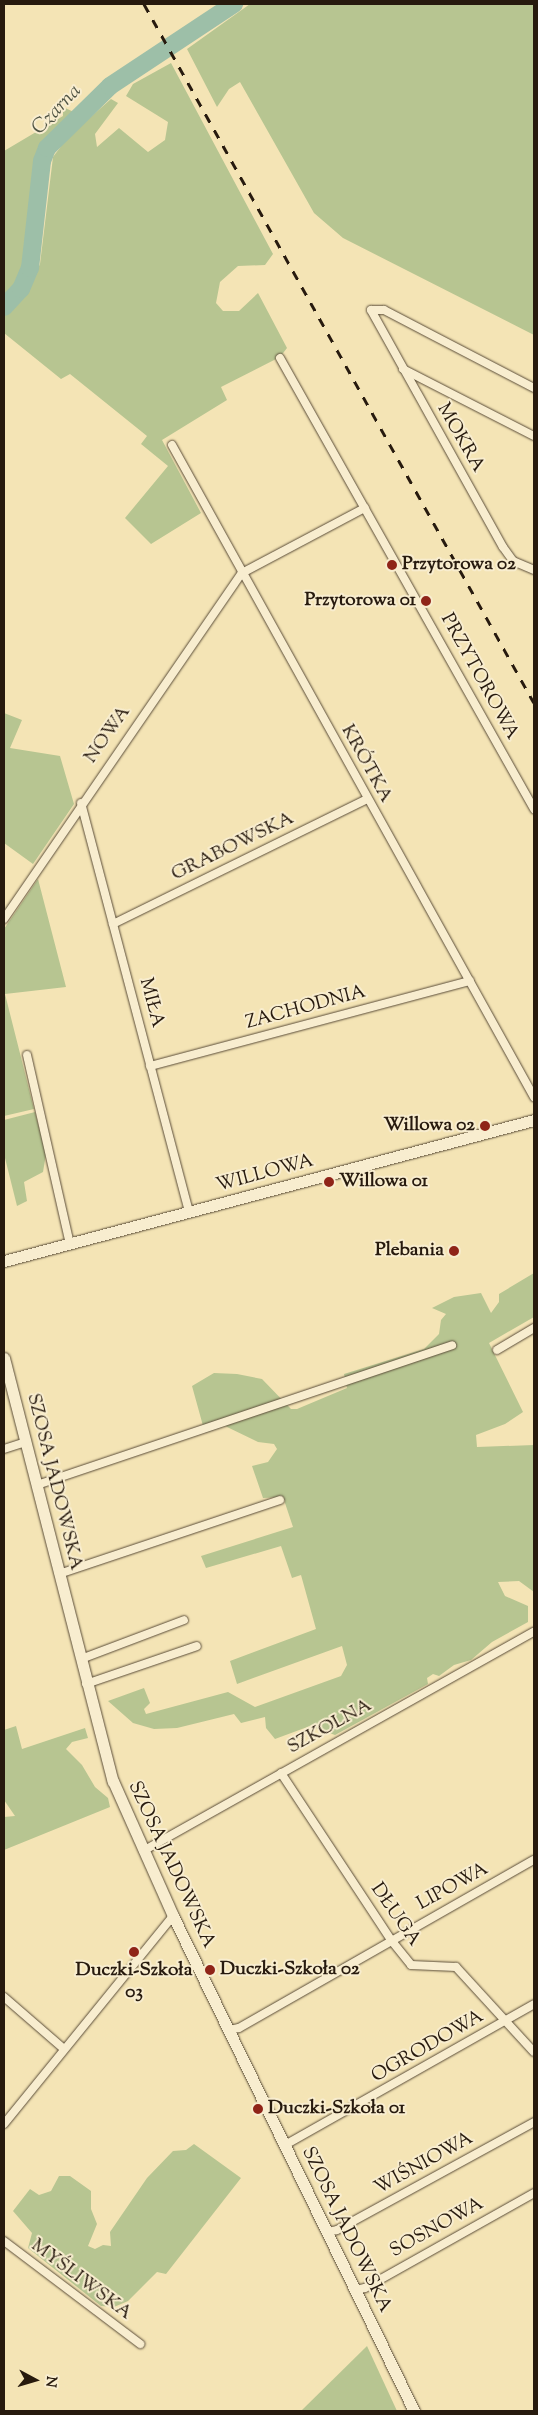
<!DOCTYPE html>
<meta charset="utf-8">
<style>
body{margin:0}
#map{position:relative;width:538px;height:2415px;overflow:hidden;background:#f4e4b5;font-family:"Sorts Mill Goudy",serif}
div>[style]{position:absolute}
.green>*{inset:0;background:#b7c591}
.river>*{height:18px;margin:-9px;padding:0 9px;transform-origin:9px;border-radius:9px;background:#9dbfa8}
.roads{filter:drop-shadow(0 0 1px #5a4c38) drop-shadow(0 0 1px #5a4c38)}
.street>*{height:8px;margin:-4px;padding:0 4px;transform-origin:4px;border-radius:4px;background:#f8edcf}
.secondary>*{height:11px;margin:-5.5px;padding:0 5.5px;transform-origin:5.5px;border-radius:5.5px;background:#f8edcf}
.rail>*{height:3px;margin-top:-1.5px;transform-origin:0;background:repeating-linear-gradient(90deg,#271a0e 0 9px,transparent 0 18px)}
.dots>*{width:14px;height:14px;translate:-50% -50%;box-sizing:border-box;border:2px solid #f8edcf;border-radius:50%}
span{translate:-50% -50%;white-space:nowrap;text-align:center;line-height:1.15;-webkit-text-stroke:4px #f8edcf;paint-order:stroke}
.street-label{font-size:19px;color:#271a0e}
.poi-label{font-size:19px;color:#271a0e;font-weight:700}
.left{translate:0 -50%;text-align:left}
.right{translate:-100% -50%;text-align:right}
.water-label{font-size:20px;color:#505444;font-style:italic}
.frame{position:absolute;inset:0;border:5px solid #271a0e;pointer-events:none}
.north{position:absolute;left:10px;top:2355px;width:50px;height:50px;-webkit-text-stroke:4px #f8edcf;paint-order:stroke;rotate:96deg;font-size:14px;font-weight:700;line-height:20px;text-align:center;color:#271a0e}
.north::after{content:'';display:block;margin:auto;width:18px;height:22px;background:#271a0e;clip-path:polygon(50% 0,100% 100%,50% 72%,0 100%)}
</style>
<div id="map">
<div class="green">
<div style="clip-path:polygon(250px 4px,534px 4px,534px 335px,343px 238px,314px 213px,240px 82px,229px 89px,217px 107px,187px 49px)"></div>
<div style="clip-path:polygon(171px 63px,273px 254px,265px 265px,238px 266px,220px 282px,216px 303px,223px 311px,239px 311px,258px 293px,287px 348px,280px 357px,221px 387px,227px 400px,162px 440px,201px 513px,151px 544px,125px 518px,168px 466px,141px 444px,147px 436px,70px 374px,61px 379px,4px 333px,4px 314px,31px 284px,40px 264px,53px 157px,68px 137px,111px 99px,118px 103px,95px 134px,97px 147px,119px 128px,148px 152px,165px 140px,168px 122px,126px 96px,133px 84px)"></div>
<div style="clip-path:polygon(63px 107px,76px 113px,43px 145px,37px 157px,24px 267px,18px 283px,4px 297px,4px 151px,63px 116px)"></div>
<div style="clip-path:polygon(4px 713px,22px 720px,10px 748px,60px 756px,74px 804px,33px 864px,4px 843px)"></div>
<div style="clip-path:polygon(38px 879px,66px 987px,5px 994px,34px 1109px,4px 1116px,4px 929px)"></div>
<div style="clip-path:polygon(35px 1112px,46px 1154px,43px 1172px,24px 1182px,27px 1201px,17px 1206px,4px 1154px,4px 1120px)"></div>
<div style="clip-path:polygon(534px 1273px,534px 1317px,489px 1343px,523px 1412px,505px 1424px,476px 1435px,477px 1447px,534px 1445px,534px 1592px,519px 1581px,498px 1582px,505px 1596px,528px 1606px,528px 1622px,492px 1642px,471px 1660px,454px 1665px,439px 1676px,433px 1674px,427px 1678px,428px 1684px,335px 1735px,310px 1726px,275px 1739px,266px 1728px,265px 1717px,241px 1723px,234px 1714px,177px 1728px,154px 1729px,133px 1723px,108px 1701px,144px 1688px,150px 1703px,144px 1709px,146px 1714px,228px 1692px,255px 1707px,341px 1676px,347px 1665px,342px 1646px,237px 1684px,230px 1661px,316px 1629px,301px 1575px,292px 1578px,281px 1546px,206px 1568px,201px 1556px,293px 1527px,283px 1497px,263px 1498px,252px 1466px,268px 1462px,277px 1449px,274px 1444px,258px 1442px,225px 1426px,205px 1433px,192px 1386px,214px 1373px,237px 1374px,262px 1379px,291px 1409px,297px 1409px,347px 1388px,344px 1374px,424px 1349px,439px 1334px,441px 1320px,446px 1314px,432px 1308px,454px 1297px,481px 1293px,491px 1313px,499px 1302px,499px 1294px)"></div>
<div style="clip-path:polygon(16px 1726px,22px 1749px,85px 1728px,88px 1738px,72px 1742px,66px 1749px,82px 1765px,95px 1787px,108px 1798px,110px 1807px,4px 1850px,4px 1817px,15px 1816px,4px 1800px,4px 1730px)"></div>
<div style="clip-path:polygon(194px 2144px,241px 2178px,166px 2274px,157px 2272px,128px 2301px,114px 2307px,101px 2306px,28px 2248px,32px 2233px,13px 2211px,30px 2189px,39px 2195px,51px 2191px,59px 2176px,70px 2176px,91px 2191px,91px 2209px,97px 2224px,88px 2246px,95px 2249px,103px 2245px,111px 2246px,110px 2232px,147px 2178px,173px 2151px,186px 2150px)"></div>
<div style="clip-path:polygon(367px 2346px,397px 2411px,301px 2411px)"></div>
</div>
<div class="river">
<div style="left:4px;top:307px;width:25px;rotate:-47deg"></div>
<div style="left:21px;top:289px;width:23px;rotate:-67deg"></div>
<div style="left:30px;top:268px;width:108px;rotate:-83.6deg"></div>
<div style="left:42px;top:161px;width:14px;rotate:-69deg"></div>
<div style="left:47px;top:148px;width:88px;rotate:-44.5deg"></div>
<div style="left:110px;top:86px;width:149px;rotate:-33.5deg"></div>
</div>
<div class="roads">
<div class="street">
<div style="left:280px;top:358px;width:518px;rotate:60.61deg"></div>
<div style="left:403px;top:369px;width:147px;rotate:27.1deg"></div>
<div style="left:534px;top:388px;width:169px;rotate:-152.5deg"></div>
<div style="left:384px;top:310px;width:13px;rotate:180deg"></div>
<div style="left:371px;top:310px;width:271px;rotate:60.9deg"></div>
<div style="left:503px;top:547px;width:17px;rotate:54deg"></div>
<div style="left:513px;top:561px;width:23px;rotate:23deg"></div>
<div style="left:172px;top:445px;width:746px;rotate:60.96deg"></div>
<div style="left:81px;top:803px;width:423px;rotate:75.2deg"></div>
<div style="left:4px;top:919px;width:420px;rotate:-55.5deg"></div>
<div style="left:242px;top:573px;width:139px;rotate:-27.9deg"></div>
<div style="left:113px;top:924px;width:283px;rotate:-26.2deg"></div>
<div style="left:27px;top:1055px;width:194px;rotate:77.2deg"></div>
<div style="left:150px;top:1066px;width:331px;rotate:-14.9deg"></div>
<div style="left:497px;top:1350px;width:43px;rotate:-30.7deg"></div>
<div style="left:4px;top:1449px;width:22px;rotate:-18deg"></div>
<div style="left:37px;top:1485px;width:438px;rotate:-18.6deg"></div>
<div style="left:59px;top:1574px;width:233px;rotate:-18.5deg"></div>
<div style="left:81px;top:1659px;width:110px;rotate:-20.7deg"></div>
<div style="left:86px;top:1684px;width:117px;rotate:-18.9deg"></div>
<div style="left:281px;top:1773px;width:200px;rotate:56.6deg"></div>
<div style="left:391px;top:1940px;width:32px;rotate:51deg"></div>
<div style="left:411px;top:1965px;width:45px;rotate:2.5deg"></div>
<div style="left:456px;top:1967px;width:115px;rotate:47.5deg"></div>
<div style="left:143px;top:1851px;width:448px;rotate:-29.3deg"></div>
<div style="left:4px;top:1997px;width:79px;rotate:40.9deg"></div>
<div style="left:230px;top:2030px;width:9px;rotate:-13deg"></div>
<div style="left:239px;top:2028px;width:339px;rotate:-29.7deg"></div>
<div style="left:4px;top:2124px;width:268px;rotate:-50.9deg"></div>
<div style="left:285px;top:2145px;width:286px;rotate:-29.5deg"></div>
<div style="left:327px;top:2232px;width:10px;rotate:-11deg"></div>
<div style="left:337px;top:2230px;width:225px;rotate:-28.7deg"></div>
<div style="left:4px;top:2241px;width:171px;rotate:37.1deg"></div>
<div style="left:356px;top:2290px;width:9px;rotate:-13deg"></div>
<div style="left:365px;top:2288px;width:194px;rotate:-29.3deg"></div>
</div>
<div class="secondary">
<div style="left:4px;top:1261px;width:548px;rotate:-14.9deg"></div>
<div style="left:4px;top:1358px;width:437px;rotate:75.6deg"></div>
<div style="left:113px;top:1781px;width:148px;rotate:66deg"></div>
<div style="left:173px;top:1916px;width:551px;rotate:64.04deg"></div>
</div>
</div>
<div class="rail">
<div style="left:144px;top:4px;width:800px;rotate:60.84deg"></div>
</div>
<div class="dots">
<div style="left:392px;top:565px;background:#8f2418"></div>
<div style="left:426px;top:601px;background:#8f2418"></div>
<div style="left:485px;top:1126px;background:#8f2418"></div>
<div style="left:329px;top:1182px;background:#8f2418"></div>
<div style="left:454px;top:1251px;background:#8f2418"></div>
<div style="left:134px;top:1952px;background:#8f2418"></div>
<div style="left:210px;top:1970px;background:#8f2418"></div>
<div style="left:258px;top:2109px;background:#8f2418"></div>
</div>
<div class="street-label">
<span style="left:460px;top:438px;rotate:60deg">MOKRA</span>
<span style="left:479px;top:677px;rotate:61deg">PRZYTOROWA</span>
<span style="left:108px;top:735px;rotate:-55deg">NOWA</span>
<span style="left:366px;top:764px;rotate:61deg">KRÓTKA</span>
<span style="left:233px;top:847px;rotate:-26deg">GRABOWSKA</span>
<span style="left:151px;top:1003px;rotate:75deg">MIŁA</span>
<span style="left:306px;top:1008px;rotate:-15deg">ZACHODNIA</span>
<span style="left:265px;top:1174px;rotate:-15deg">WILLOWA</span>
<span style="left:54px;top:1482px;rotate:76deg">SZOSA JADOWSKA</span>
<span style="left:330px;top:1727px;rotate:-29deg">SZKOLNA</span>
<span style="left:171px;top:1865px;rotate:65deg">SZOSA JADOWSKA</span>
<span style="left:453px;top:1887px;rotate:-29deg">LIPOWA</span>
<span style="left:395px;top:1915px;rotate:55deg">DŁUGA</span>
<span style="left:428px;top:2047px;rotate:-30deg">OGRODOWA</span>
<span style="left:424px;top:2164px;rotate:-29deg">WIŚNIOWA</span>
<span style="left:437px;top:2228px;rotate:-29deg">SOSNOWA</span>
<span style="left:346px;top:2230px;rotate:64deg">SZOSA JADOWSKA</span>
<span style="left:81px;top:2280px;rotate:37deg">MYŚLIWSKA</span>
</div>
<div class="poi-label">
<span class="left" style="left:402px;top:565px">Przytorowa 02</span>
<span class="right" style="left:416px;top:601px">Przytorowa 01</span>
<span class="right" style="left:475px;top:1126px">Willowa 02</span>
<span class="left" style="left:339px;top:1182px">Willowa 01</span>
<span class="right" style="left:444px;top:1251px">Plebania</span>
<span class="left" style="left:220px;top:1970px">Duczki-Szkoła 02</span>
<span style="left:134px;top:1982px">Duczki-Szkoła<br>03</span>
<span class="left" style="left:268px;top:2109px">Duczki-Szkoła 01</span>
</div>
<div class="water-label">
<span style="left:57px;top:110px;rotate:-46deg">Czarna</span>
</div>
<div class="frame"></div>
<div class="north">N</div>
</div>
